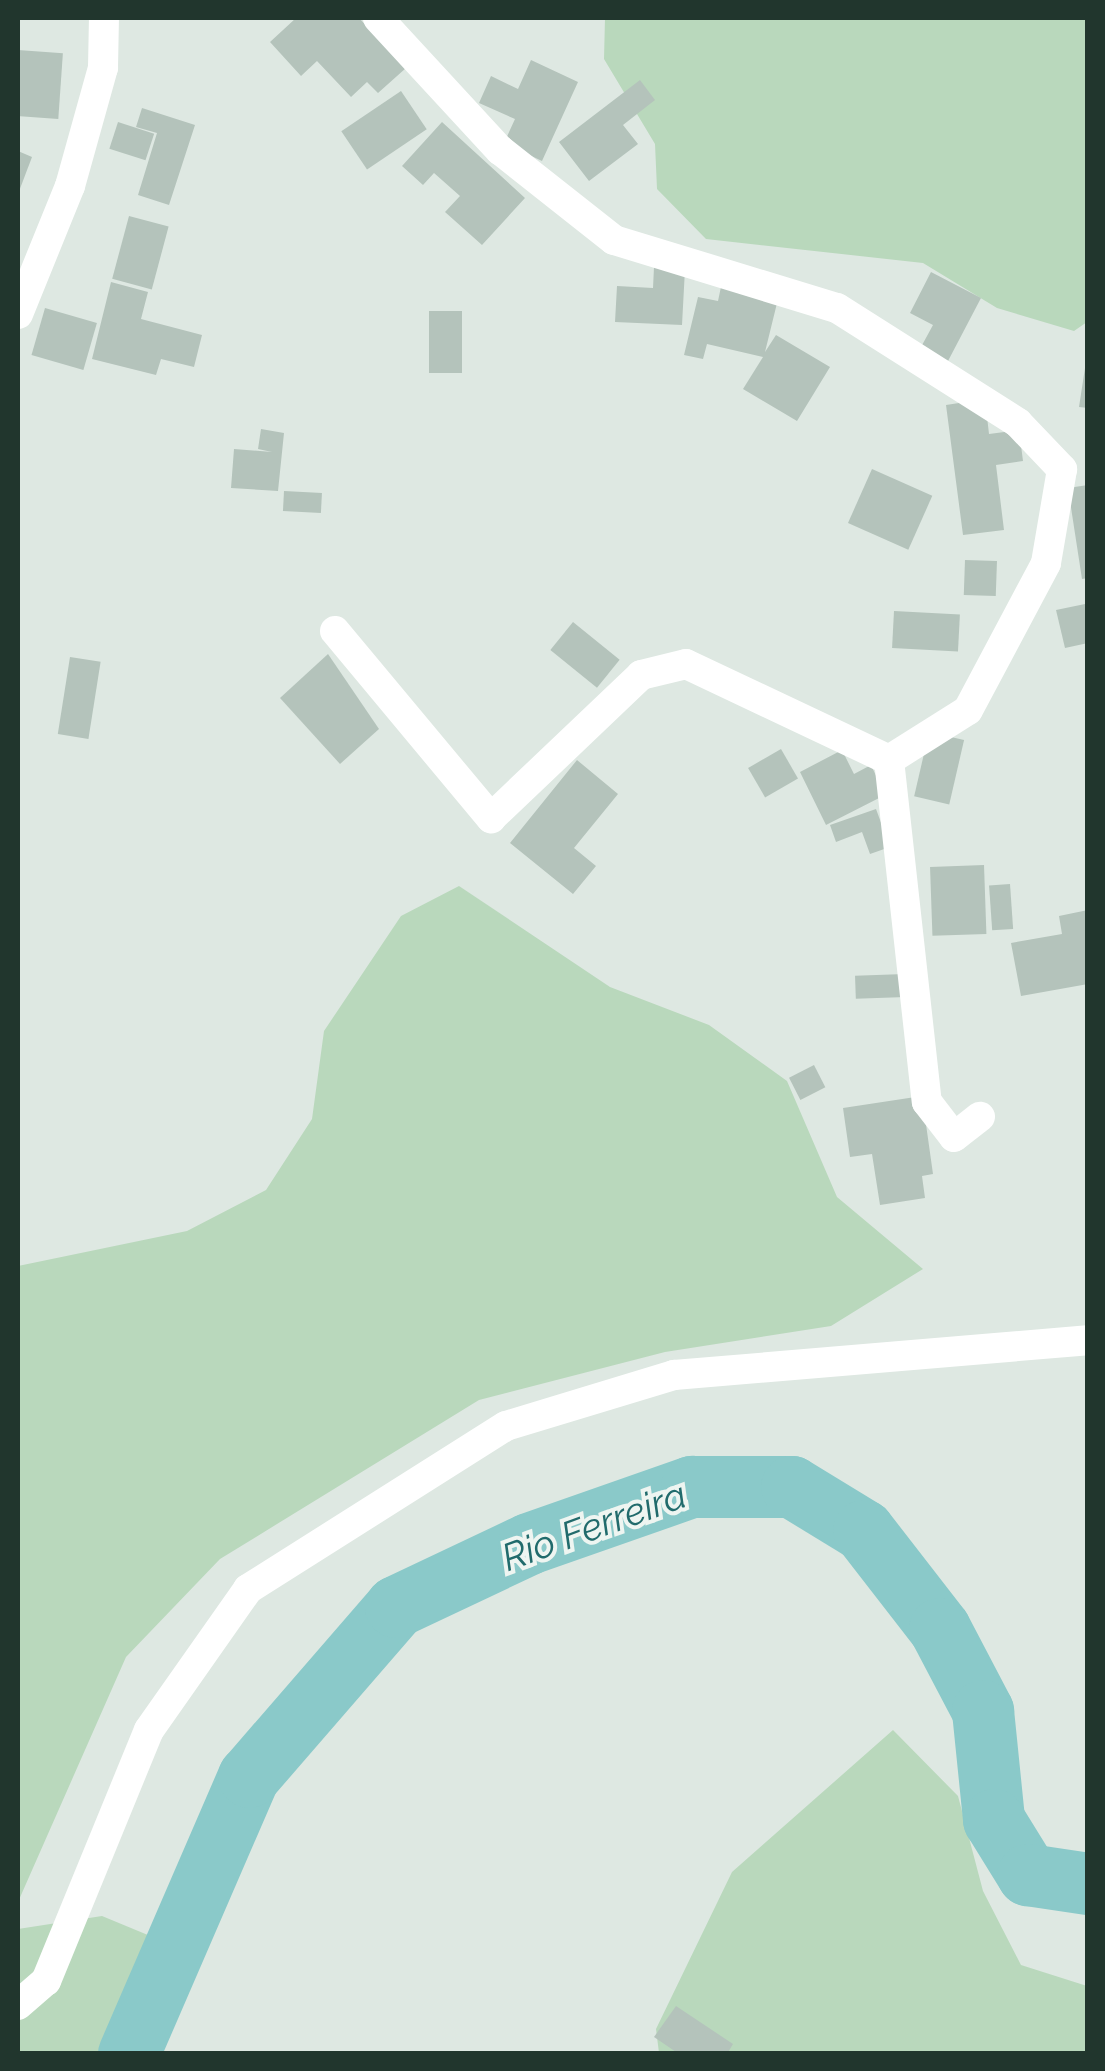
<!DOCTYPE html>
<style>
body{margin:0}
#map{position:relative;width:1105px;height:2071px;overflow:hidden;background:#dee8e2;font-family:Raleway,sans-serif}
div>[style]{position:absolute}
.green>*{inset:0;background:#b9d8bc}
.river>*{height:62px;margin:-31px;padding:0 31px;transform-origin:31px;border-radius:31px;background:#8ac9c9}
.building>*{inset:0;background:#b4c3bb;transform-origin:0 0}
.minor>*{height:30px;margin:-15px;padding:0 15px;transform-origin:15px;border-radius:15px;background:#fff}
span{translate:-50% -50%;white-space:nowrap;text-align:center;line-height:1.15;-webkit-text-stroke:8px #eef5f1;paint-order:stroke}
.water-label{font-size:38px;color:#216b6c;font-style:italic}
.frame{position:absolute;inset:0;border:20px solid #21362d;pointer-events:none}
</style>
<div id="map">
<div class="green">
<div style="clip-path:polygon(605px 18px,1087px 18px,1087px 322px,1074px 331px,997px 308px,923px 263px,706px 239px,657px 189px,655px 144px,604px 59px)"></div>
<div style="clip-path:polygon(459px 886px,610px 987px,709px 1025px,787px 1081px,837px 1197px,923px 1269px,831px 1326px,665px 1352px,479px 1400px,220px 1559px,126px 1657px,18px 1902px,18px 1266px,187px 1231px,266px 1190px,312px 1119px,324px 1031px,401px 916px)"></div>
<div style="clip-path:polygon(893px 1730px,958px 1796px,983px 1891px,1021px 1965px,1087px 1986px,1087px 2053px,659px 2053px,656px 2029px,732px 1872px)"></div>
<div style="clip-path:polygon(102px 1916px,201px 1957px,162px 2053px,18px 2054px,18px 1929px)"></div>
</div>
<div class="river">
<div style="left:129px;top:2054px;width:302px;rotate:-66.6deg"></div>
<div style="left:249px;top:1777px;width:225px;rotate:-49.1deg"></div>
<div style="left:396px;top:1607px;width:147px;rotate:-25.3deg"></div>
<div style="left:529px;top:1544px;width:173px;rotate:-19.3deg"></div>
<div style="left:692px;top:1487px;width:100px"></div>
<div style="left:792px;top:1487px;width:84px;rotate:31.4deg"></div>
<div style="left:864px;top:1531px;width:124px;rotate:52.2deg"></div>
<div style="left:940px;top:1629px;width:93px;rotate:62.3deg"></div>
<div style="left:983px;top:1711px;width:110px;rotate:84.2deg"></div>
<div style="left:994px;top:1820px;width:65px;rotate:58.3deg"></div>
<div style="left:1028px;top:1875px;width:61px;rotate:8.5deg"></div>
</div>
<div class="building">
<div style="clip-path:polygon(296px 18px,359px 18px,406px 68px,378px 93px,367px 82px,351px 97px,317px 61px,301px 76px,270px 42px)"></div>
<div style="left:18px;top:50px;width:45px;height:66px;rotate:4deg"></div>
<div style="clip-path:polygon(531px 60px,578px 82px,542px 161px,504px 143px,515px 119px,479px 103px,491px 76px,518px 89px)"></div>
<div style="clip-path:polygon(640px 80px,655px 100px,623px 125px,638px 144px,589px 181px,559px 142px)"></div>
<div style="left:401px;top:91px;width:46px;height:72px;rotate:56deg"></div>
<div style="clip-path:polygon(142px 108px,195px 125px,169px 205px,138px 195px,157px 133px,136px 127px)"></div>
<div style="left:118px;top:122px;width:38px;height:28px;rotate:18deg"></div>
<div style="clip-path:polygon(442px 122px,525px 198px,482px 245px,445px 212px,460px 196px,434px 173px,423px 185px,402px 166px)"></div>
<div style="clip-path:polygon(18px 151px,32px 157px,18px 194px)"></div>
<div style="left:129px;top:216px;width:41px;height:65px;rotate:15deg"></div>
<div style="clip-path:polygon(654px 267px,685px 269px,682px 325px,615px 322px,617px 286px,653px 288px)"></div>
<div style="clip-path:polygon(931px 272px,981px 298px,948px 361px,921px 347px,933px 325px,910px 313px)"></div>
<div style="clip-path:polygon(111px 282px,148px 292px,141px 319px,202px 335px,194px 367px,161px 359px,156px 375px,92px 359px)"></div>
<div style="clip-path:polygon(722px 282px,779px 295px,765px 352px,776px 335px,830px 367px,797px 421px,743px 389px,763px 357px,707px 344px,703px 359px,684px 355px,698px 297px,718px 301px)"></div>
<div style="left:45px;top:308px;width:54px;height:49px;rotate:16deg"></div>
<div style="left:429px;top:311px;width:33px;height:62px"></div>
<div style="clip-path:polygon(1085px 368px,1088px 368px,1088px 408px,1079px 407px)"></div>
<div style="clip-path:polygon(985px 399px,989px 434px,1019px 430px,1023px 461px,996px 465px,1004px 530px,963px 535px,946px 405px)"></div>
<div style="clip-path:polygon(261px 429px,284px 433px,278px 491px,231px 488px,234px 449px,272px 452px,258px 449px)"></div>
<div style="left:872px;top:469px;width:66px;height:59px;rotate:24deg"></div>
<div style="clip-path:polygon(1088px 485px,1088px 578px,1082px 579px,1068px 488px)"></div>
<div style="left:284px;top:491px;width:38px;height:20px;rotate:3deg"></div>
<div style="left:965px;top:560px;width:32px;height:35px;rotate:2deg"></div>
<div style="clip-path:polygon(1085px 604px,1088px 643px,1065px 648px,1056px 610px)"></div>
<div style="left:894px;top:611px;width:66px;height:37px;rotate:3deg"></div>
<div style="left:573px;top:622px;width:60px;height:36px;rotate:39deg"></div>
<div style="clip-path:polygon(328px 654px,379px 729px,340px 764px,280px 698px)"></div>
<div style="left:70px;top:657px;width:31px;height:78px;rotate:9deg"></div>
<div style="left:929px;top:732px;width:36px;height:66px;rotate:13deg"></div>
<div style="left:781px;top:749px;width:34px;height:38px;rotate:60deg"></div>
<div style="clip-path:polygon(842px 750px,854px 774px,871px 765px,885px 795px,826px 825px,800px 772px)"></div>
<div style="clip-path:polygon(577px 760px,618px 794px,574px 848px,596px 866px,573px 894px,510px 843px)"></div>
<div style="clip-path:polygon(876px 809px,890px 847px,870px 854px,862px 832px,836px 842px,830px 825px)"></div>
<div style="left:984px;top:865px;width:69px;height:54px;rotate:88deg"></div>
<div style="left:1010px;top:884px;width:45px;height:21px;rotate:86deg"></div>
<div style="clip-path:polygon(1088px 910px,1088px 984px,1021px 996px,1011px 943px,1062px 934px,1059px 916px)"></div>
<div style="left:905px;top:974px;width:23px;height:50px;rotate:88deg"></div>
<div style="left:814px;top:1065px;width:25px;height:28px;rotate:63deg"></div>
<div style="clip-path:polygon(922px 1096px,933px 1174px,922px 1176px,925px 1198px,880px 1205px,872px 1154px,850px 1157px,843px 1108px)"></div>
<div style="clip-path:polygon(676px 2006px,733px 2044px,727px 2054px,679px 2054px,654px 2037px)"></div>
</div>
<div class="minor">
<div style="left:378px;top:18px;width:180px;rotate:47.3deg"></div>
<div style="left:500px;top:150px;width:145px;rotate:38.3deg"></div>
<div style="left:614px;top:240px;width:233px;rotate:17deg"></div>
<div style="left:837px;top:308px;width:214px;rotate:32.4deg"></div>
<div style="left:1018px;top:423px;width:64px;rotate:46.3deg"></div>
<div style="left:18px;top:314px;width:138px;rotate:-67.9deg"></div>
<div style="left:70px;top:186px;width:123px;rotate:-74.4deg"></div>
<div style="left:103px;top:68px;width:50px;rotate:-88.9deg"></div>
<div style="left:335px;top:631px;width:244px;rotate:50.2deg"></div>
<div style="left:491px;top:818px;width:207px;rotate:-43.6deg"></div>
<div style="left:641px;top:675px;width:46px;rotate:-13.7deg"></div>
<div style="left:686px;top:664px;width:225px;rotate:25.3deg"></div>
<div style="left:889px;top:760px;width:344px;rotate:83.7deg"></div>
<div style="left:927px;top:1102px;width:44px;rotate:52.4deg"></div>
<div style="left:954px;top:1137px;width:33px;rotate:-38deg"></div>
<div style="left:889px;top:760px;width:93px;rotate:-32.3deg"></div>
<div style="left:968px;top:710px;width:166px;rotate:-62deg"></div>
<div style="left:1046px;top:563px;width:95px;rotate:-80.3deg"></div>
<div style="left:18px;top:2005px;width:37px;rotate:-41deg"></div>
<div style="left:46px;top:1981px;width:271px;rotate:-67.7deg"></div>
<div style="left:149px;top:1730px;width:172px;rotate:-54.9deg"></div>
<div style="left:248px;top:1589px;width:305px;rotate:-32.3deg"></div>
<div style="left:506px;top:1426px;width:176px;rotate:-16.9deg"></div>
<div style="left:674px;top:1375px;width:415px;rotate:-4.8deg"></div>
</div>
<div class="water-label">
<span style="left:594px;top:1526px;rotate:-20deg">Rio Ferreira</span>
</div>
<div class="frame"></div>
</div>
